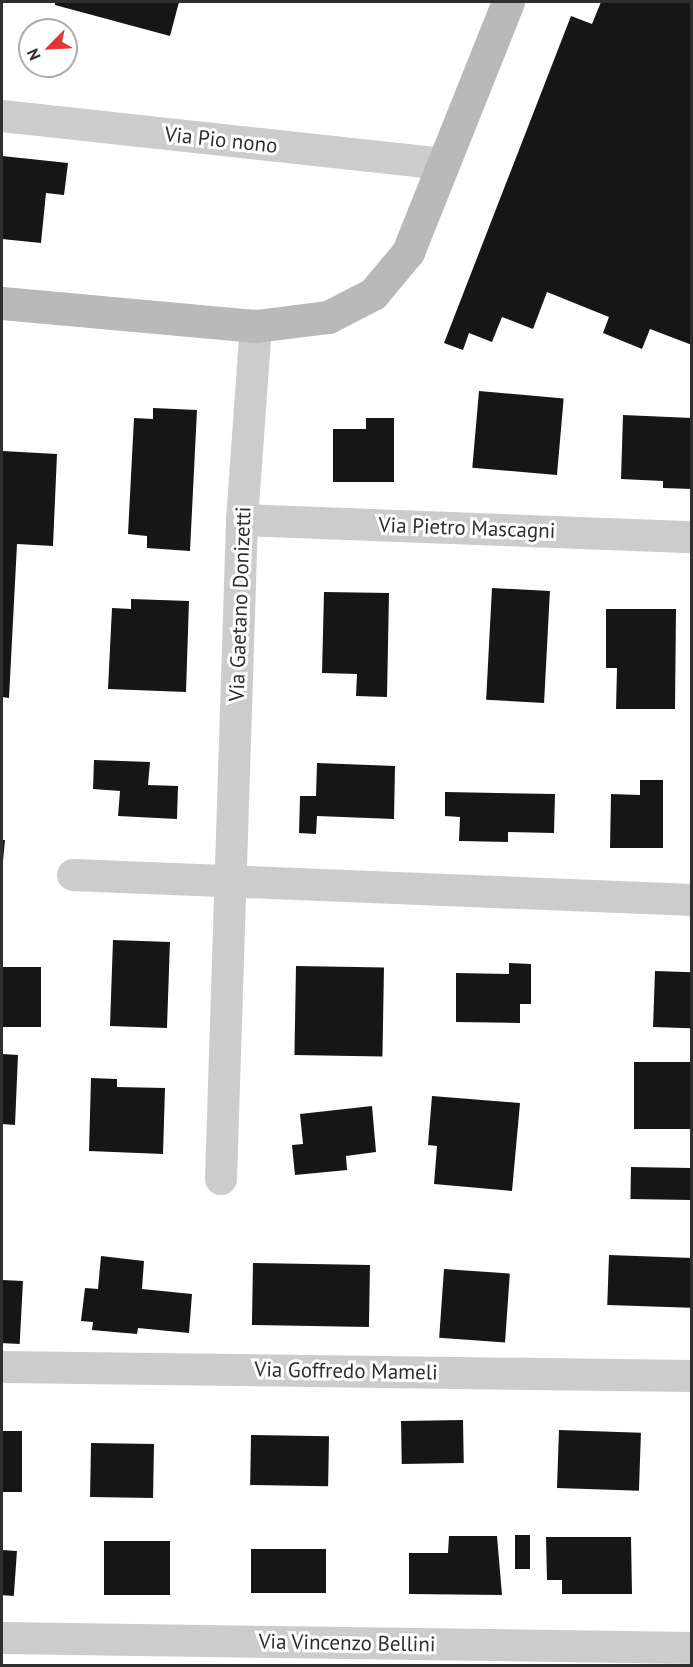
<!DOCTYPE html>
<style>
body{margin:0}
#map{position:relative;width:693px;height:1667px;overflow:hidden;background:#fff;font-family:"PT Sans",sans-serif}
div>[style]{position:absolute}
.building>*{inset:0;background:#161616;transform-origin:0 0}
.minor>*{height:32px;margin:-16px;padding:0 16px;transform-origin:16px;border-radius:16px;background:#ccc}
.secondary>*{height:33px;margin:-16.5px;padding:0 16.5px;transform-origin:16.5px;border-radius:16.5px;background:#b9b9b9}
span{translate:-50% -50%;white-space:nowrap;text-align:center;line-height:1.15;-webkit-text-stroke:6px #fff;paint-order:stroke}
.street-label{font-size:21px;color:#2f2f2f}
.frame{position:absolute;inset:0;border:3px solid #2f2f2f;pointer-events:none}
.north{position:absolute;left:18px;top:18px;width:60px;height:60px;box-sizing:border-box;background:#fff;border:2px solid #acacac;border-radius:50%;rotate:246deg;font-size:16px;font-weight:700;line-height:24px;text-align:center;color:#2f2f2f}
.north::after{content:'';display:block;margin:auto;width:21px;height:27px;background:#e13636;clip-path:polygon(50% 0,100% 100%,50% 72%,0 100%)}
</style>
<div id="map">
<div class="building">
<div style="clip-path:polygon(55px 2px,179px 2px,170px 36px,55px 5px)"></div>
<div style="clip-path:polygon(601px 2px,692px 2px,692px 345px,650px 329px,642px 349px,603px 333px,609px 317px,547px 292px,533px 329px,502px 317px,492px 342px,469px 333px,463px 350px,444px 343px,571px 16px,592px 24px)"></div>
<div style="clip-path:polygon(2px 156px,68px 163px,64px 195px,46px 193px,41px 243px,2px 239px)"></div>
<div style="left:479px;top:391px;width:85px;height:77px;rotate:5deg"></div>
<div style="clip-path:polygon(153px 408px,197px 410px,190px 551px,147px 548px,147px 536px,128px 534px,134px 418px,153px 419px)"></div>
<div style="clip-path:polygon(623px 415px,692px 418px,692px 489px,663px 488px,663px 481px,621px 479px)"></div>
<div style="clip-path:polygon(366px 418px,394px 418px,394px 482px,333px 482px,333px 429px,366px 429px)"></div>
<div style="clip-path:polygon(2px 451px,57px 454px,53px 546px,17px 544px,9px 698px,2px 697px)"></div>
<div style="left:492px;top:588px;width:58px;height:112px;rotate:3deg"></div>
<div style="clip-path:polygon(324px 592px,389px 593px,387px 697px,356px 696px,357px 674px,322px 673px)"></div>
<div style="clip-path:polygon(131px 599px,189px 601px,186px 692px,108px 689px,112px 608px,131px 609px)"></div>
<div style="clip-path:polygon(606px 609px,676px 609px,675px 709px,616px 709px,617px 668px,606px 668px)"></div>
<div style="clip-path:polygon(94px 760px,150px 762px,148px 785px,178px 786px,177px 819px,118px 816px,120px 791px,93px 789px)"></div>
<div style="clip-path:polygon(317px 763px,395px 766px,394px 819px,317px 816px,316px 834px,299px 833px,300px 796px,316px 796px)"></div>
<div style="clip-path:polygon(640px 780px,663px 780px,663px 848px,610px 848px,611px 794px,640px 795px)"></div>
<div style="clip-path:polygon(445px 792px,555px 794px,554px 833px,508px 832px,508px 842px,459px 841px,460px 817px,445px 816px)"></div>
<div style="clip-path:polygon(2px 840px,5px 840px,3px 861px,2px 861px)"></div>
<div style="left:113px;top:940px;width:57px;height:86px;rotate:2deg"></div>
<div style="clip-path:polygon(509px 963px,531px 964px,531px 1004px,520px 1004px,520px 1023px,456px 1022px,456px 973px,509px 974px)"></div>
<div style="left:296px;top:966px;width:88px;height:89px;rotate:1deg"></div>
<div style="left:2px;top:967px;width:39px;height:60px"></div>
<div style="left:655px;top:971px;width:37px;height:56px;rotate:2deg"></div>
<div style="clip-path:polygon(2px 1054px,18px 1055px,15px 1125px,2px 1124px)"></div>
<div style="left:634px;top:1062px;width:58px;height:67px"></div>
<div style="clip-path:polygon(91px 1078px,117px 1079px,117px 1087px,165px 1088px,163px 1154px,89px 1151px)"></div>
<div style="clip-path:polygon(432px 1096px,520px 1103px,512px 1191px,434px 1184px,437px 1146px,428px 1145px)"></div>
<div style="clip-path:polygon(372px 1106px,376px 1152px,346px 1156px,347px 1170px,295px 1175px,292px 1145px,303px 1144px,300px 1114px)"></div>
<div style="left:631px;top:1167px;width:61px;height:32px;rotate:1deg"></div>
<div style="left:609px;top:1255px;width:83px;height:50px;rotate:2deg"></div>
<div style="clip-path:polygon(101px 1256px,144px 1261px,142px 1289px,192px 1294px,189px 1333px,138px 1328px,137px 1334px,92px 1330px,93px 1322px,81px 1321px,85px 1288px,98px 1289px)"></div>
<div style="left:253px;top:1263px;width:117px;height:62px;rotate:1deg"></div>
<div style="left:444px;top:1269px;width:66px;height:69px;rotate:4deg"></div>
<div style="left:2px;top:1280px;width:21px;height:63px;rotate:3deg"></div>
<div style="left:463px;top:1420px;width:43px;height:62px;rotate:89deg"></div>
<div style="left:559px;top:1430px;width:82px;height:58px;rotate:2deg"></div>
<div style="left:2px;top:1431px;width:20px;height:61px"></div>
<div style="left:251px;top:1435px;width:78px;height:50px;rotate:1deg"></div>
<div style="left:91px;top:1443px;width:63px;height:54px;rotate:1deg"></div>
<div style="left:515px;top:1535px;width:15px;height:34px"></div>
<div style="clip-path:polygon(449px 1536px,497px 1536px,502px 1595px,409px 1594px,409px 1553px,448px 1553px)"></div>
<div style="clip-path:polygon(546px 1537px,631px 1537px,632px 1594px,562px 1594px,562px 1580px,547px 1580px)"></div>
<div style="left:104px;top:1541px;width:66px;height:54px"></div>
<div style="left:326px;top:1549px;width:44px;height:75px;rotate:90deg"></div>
<div style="left:2px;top:1550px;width:15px;height:45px;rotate:4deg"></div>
</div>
<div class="minor">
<div style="left:2px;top:116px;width:442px;rotate:6.2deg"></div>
<div style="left:242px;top:520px;width:450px;rotate:2.2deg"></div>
<div style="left:73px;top:875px;width:620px;rotate:2.31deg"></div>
<div style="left:221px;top:1179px;width:659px;rotate:-88.17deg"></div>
<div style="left:242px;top:520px;width:195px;rotate:-85.9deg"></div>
<div style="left:2px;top:1367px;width:690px;rotate:0.75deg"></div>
<div style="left:2px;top:1638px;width:690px;rotate:0.83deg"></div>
</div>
<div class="secondary">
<div style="left:2px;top:303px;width:255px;rotate:5.2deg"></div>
<div style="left:256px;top:326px;width:73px;rotate:-7.1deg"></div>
<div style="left:328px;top:317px;width:51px;rotate:-27.1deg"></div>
<div style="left:373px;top:294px;width:55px;rotate:-50.2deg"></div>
<div style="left:408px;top:252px;width:269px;rotate:-68.2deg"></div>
</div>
<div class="street-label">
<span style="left:221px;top:140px;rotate:6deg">Via Pio nono</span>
<span style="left:467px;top:528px;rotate:2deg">Via Pietro Mascagni</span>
<span style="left:240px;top:604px;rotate:-88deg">Via Gaetano Donizetti</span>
<span style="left:346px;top:1371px;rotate:1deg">Via Goffredo Mameli</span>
<span style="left:347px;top:1643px;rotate:1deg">Via Vincenzo Bellini</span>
</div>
<div class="frame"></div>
<div class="north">N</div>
</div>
